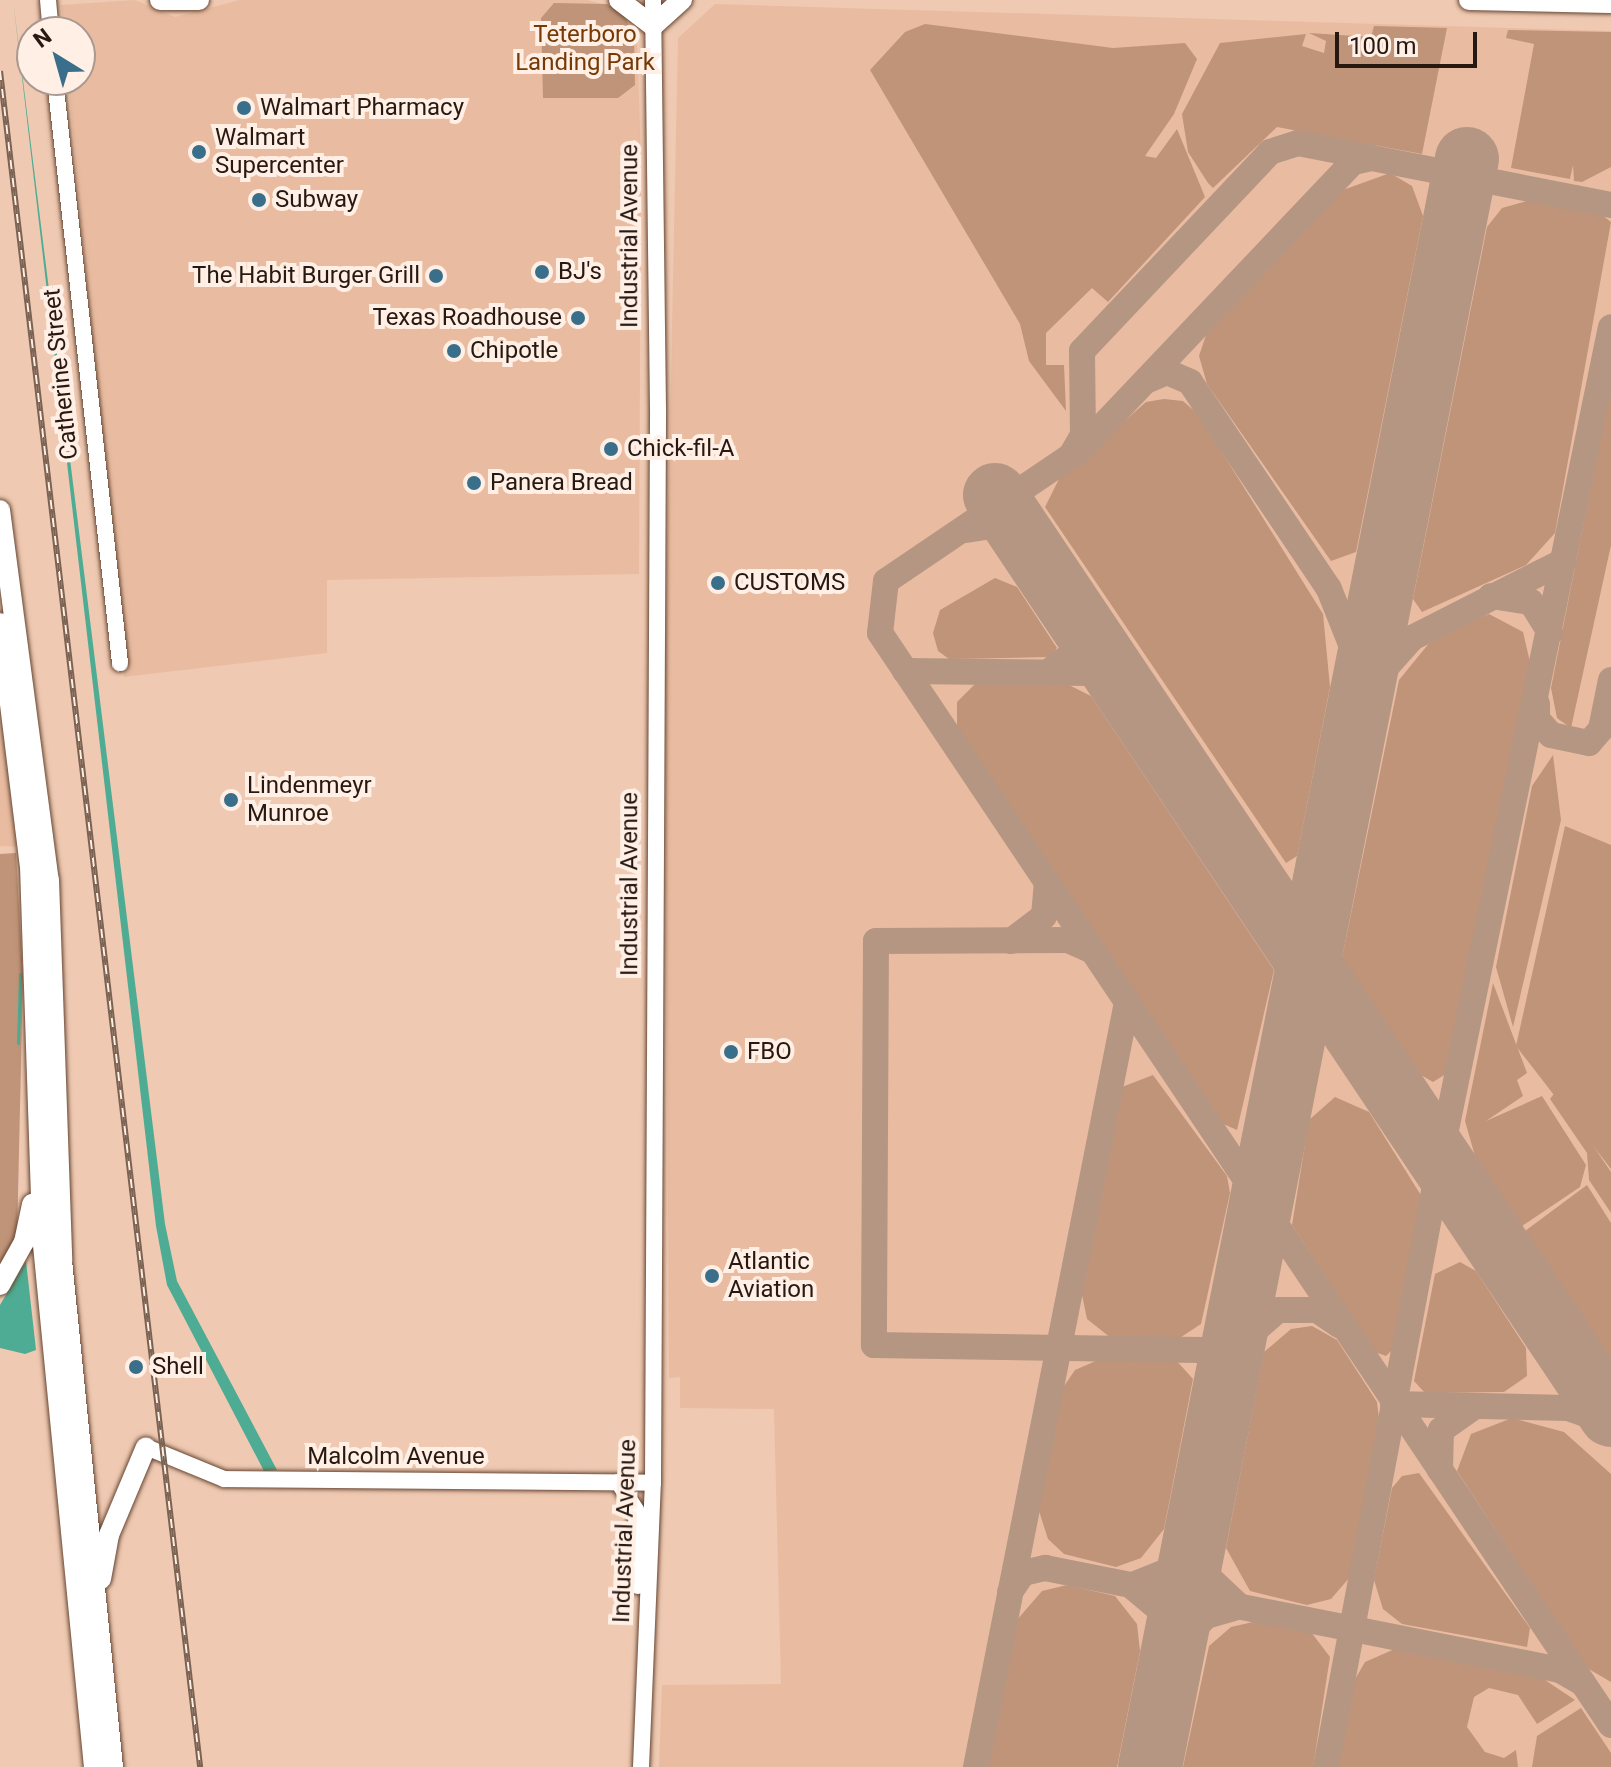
<!DOCTYPE html>
<style>
body{margin:0}
#map{position:relative;width:1611px;height:1767px;overflow:hidden;background:#efc9b2;font-family:Roboto,sans-serif}
div>[style]{position:absolute}
.built>*{inset:0;background:#e9bca1}
.green>*{inset:0;background:#c09479}
.water>*{inset:0;background:#4dac93}
.stream>*{height:3px;margin:-1.5px;padding:0 1.5px;transform-origin:1.5px;border-radius:1.5px;background:#4dac93}
.taxiway>*{height:26px;margin:-13px;padding:0 13px;transform-origin:13px;border-radius:13px;background:#b59683}
.runway>*{height:64px;margin:-32px;padding:0 32px;transform-origin:32px;border-radius:32px;background:#b59683}
.roads{filter:drop-shadow(0 0 2px #654531) drop-shadow(0 0 2px #654531)}
.secondary>*{height:16px;margin:-8px;padding:0 8px;transform-origin:8px;border-radius:8px;background:#fff}
.highway>*{height:20px;margin:-10px;padding:0 10px;transform-origin:10px;border-radius:10px;background:#fff}
.rail>*{height:6px;margin-top:-3px;transform-origin:0;background:repeating-linear-gradient(90deg,#ffefe5 0 9px,#7b6354 0 18px);box-sizing:border-box;border-block:2px solid #7b6354}
.dots>*{width:22px;height:22px;translate:-50% -50%;box-sizing:border-box;border:4px solid #ffefe5;border-radius:50%}
span{translate:-50% -50%;white-space:nowrap;text-align:center;line-height:1.15;-webkit-text-stroke:8px #ffefe5;paint-order:stroke}
.park-label{font-size:24px;color:#773a06}
.poi-label{font-size:24px;color:#271911}
.left{translate:0 -50%;text-align:left}
.right{translate:-100% -50%;text-align:right}
.street-label{font-size:24px;color:#271911}
.north{position:absolute;left:16px;top:16px;width:80px;height:80px;box-sizing:border-box;background:#ffefe5;border:2px solid #a99990;border-radius:50%;rotate:323deg;font-size:22px;font-weight:700;line-height:32px;text-align:center;color:#271911}
.north::after{content:'';display:block;margin:auto;width:28px;height:36px;background:#396f8a;clip-path:polygon(50% 0,100% 100%,50% 72%,0 100%)}
.scale{position:absolute;left:1335px;top:32px;width:142px;height:36px;box-sizing:border-box;border:4px solid #271911;border-top:0;padding-left:10px;font-size:24px;line-height:28px;white-space:nowrap;color:#271911;-webkit-text-stroke:6px #ffefe5;paint-order:stroke}
</style>
<div id="map">
<div class="built">
<div style="clip-path:polygon(135px 0,175px 17px,240px 0,588px 0,625px 11px,637px 37px,641px 158px,639px 574px,327px 580px,327px 653px,124px 677px,68px 80px,80px 80px,80px 32px,64px 32px,61px 5px)"></div>
<div style="clip-path:polygon(715px 4px,1611px 31px,1611px 1767px,659px 1767px,662px 1685px,781px 1684px,774px 1409px,680px 1408px,680px 1377px,669px 1378px,665px 666px,678px 38px)"></div>
<div style="clip-path:polygon(0 645px,28px 847px,0 846px)"></div>
</div>
<div class="green">
<div style="clip-path:polygon(554px 3px,607px 4px,623px 14px,634px 35px,635px 85px,618px 98px,543px 98px,541px 18px)"></div>
<div style="clip-path:polygon(925px 24px,1113px 48px,1185px 43px,1197px 59px,1174px 114px,1145px 156px,1156px 158px,1177px 129px,1205px 197px,1108px 302px,1092px 288px,1046px 333px,1046px 365px,1064px 365px,1066px 411px,1029px 361px,1020px 324px,870px 70px,905px 32px)"></div>
<div style="clip-path:polygon(1374px 26px,1447px 28px,1422px 154px,1277px 127px,1213px 188px,1208px 183px,1188px 152px,1182px 114px,1220px 43px,1306px 34px,1302px 46px,1324px 53px,1326px 41px,1309px 33px,1371px 37px)"></div>
<div style="clip-path:polygon(1508px 30px,1611px 32px,1611px 167px,1582px 182px,1574px 181px,1573px 165px,1570px 179px,1511px 168px,1534px 44px,1506px 38px)"></div>
<div style="clip-path:polygon(1390px 173px,1412px 186px,1423px 216px,1356px 552px,1331px 561px,1207px 384px,1199px 356px,1206px 335px,1343px 190px)"></div>
<div style="clip-path:polygon(1530px 200px,1598px 212px,1611px 222px,1555px 533px,1526px 565px,1422px 612px,1413px 599px,1487px 227px,1502px 208px)"></div>
<div style="clip-path:polygon(1611px 385px,1611px 545px,1571px 728px,1557px 718px,1551px 688px)"></div>
<div style="clip-path:polygon(1164px 399px,1183px 401px,1198px 414px,1323px 614px,1330px 687px,1297px 856px,1286px 863px,1045px 507px,1059px 479px,1146px 402px)"></div>
<div style="clip-path:polygon(995px 578px,1017px 587px,1057px 648px,1051px 657px,949px 659px,938px 651px,933px 633px,940px 610px)"></div>
<div style="clip-path:polygon(1489px 614px,1523px 632px,1530px 662px,1449px 1072px,1433px 1082px,1421px 1075px,1342px 958px,1399px 680px,1435px 636px)"></div>
<div style="clip-path:polygon(976px 683px,1065px 683px,1091px 696px,1274px 970px,1237px 1130px,1221px 1123px,957px 728px,957px 702px)"></div>
<div style="clip-path:polygon(1553px 755px,1561px 820px,1513px 1027px,1496px 967px,1532px 786px)"></div>
<div style="clip-path:polygon(1565px 826px,1611px 845px,1611px 1169px,1516px 1046px)"></div>
<div style="clip-path:polygon(16px 853px,23px 977px,17px 1238px,0 1270px,0 854px)"></div>
<div style="clip-path:polygon(1493px 983px,1527px 1073px,1517px 1080px,1523px 1096px,1486px 1121px,1542px 1096px,1586px 1165px,1580px 1187px,1522px 1226px,1475px 1156px,1465px 1121px)"></div>
<div style="clip-path:polygon(1153px 1075px,1227px 1176px,1230px 1193px,1201px 1324px,1178px 1339px,1111px 1338px,1087px 1319px,1081px 1290px,1122px 1087px)"></div>
<div style="clip-path:polygon(1556px 1091px,1611px 1172px,1611px 1213px,1589px 1180px,1587px 1153px,1550px 1099px)"></div>
<div style="clip-path:polygon(1335px 1097px,1369px 1112px,1422px 1197px,1395px 1347px,1386px 1356px,1375px 1352px,1292px 1225px,1309px 1120px)"></div>
<div style="clip-path:polygon(1587px 1185px,1611px 1223px,1611px 1359px,1525px 1231px)"></div>
<div style="clip-path:polygon(1460px 1262px,1476px 1271px,1526px 1348px,1527px 1376px,1504px 1392px,1425px 1393px,1414px 1381px,1435px 1274px)"></div>
<div style="clip-path:polygon(1312px 1326px,1337px 1340px,1377px 1402px,1380px 1427px,1350px 1577px,1331px 1599px,1307px 1605px,1250px 1591px,1226px 1548px,1264px 1352px,1291px 1329px)"></div>
<div style="clip-path:polygon(1098px 1360px,1175px 1359px,1193px 1379px,1164px 1529px,1141px 1558px,1116px 1567px,1064px 1554px,1048px 1539px,1039px 1511px,1062px 1389px,1075px 1370px)"></div>
<div style="clip-path:polygon(1512px 1418px,1564px 1432px,1611px 1474px,1611px 1682px,1587px 1668px,1457px 1471px,1471px 1434px)"></div>
<div style="clip-path:polygon(1419px 1473px,1530px 1628px,1527px 1647px,1402px 1624px,1383px 1609px,1374px 1580px,1392px 1488px,1402px 1476px)"></div>
<div style="clip-path:polygon(1067px 1585px,1115px 1596px,1137px 1624px,1140px 1651px,1117px 1767px,987px 1767px,1016px 1621px,1042px 1591px)"></div>
<div style="clip-path:polygon(1257px 1621px,1311px 1632px,1330px 1657px,1313px 1767px,1183px 1767px,1209px 1646px,1231px 1627px)"></div>
<div style="clip-path:polygon(1397px 1648px,1542px 1678px,1575px 1700px,1537px 1724px,1518px 1695px,1489px 1688px,1474px 1697px,1467px 1727px,1485px 1752px,1504px 1758px,1516px 1750px,1518px 1767px,1337px 1767px,1354px 1681px,1365px 1662px)"></div>
<div style="clip-path:polygon(1581px 1708px,1611px 1753px,1611px 1767px,1532px 1767px,1537px 1736px)"></div>
</div>
<div class="water">
<div style="clip-path:polygon(13px 0,165px 1224px,177px 1281px,277px 1470px,264px 1471px,167px 1285px,156px 1226px)"></div>
<div style="clip-path:polygon(26px 1261px,36px 1350px,25px 1354px,0 1348px,0 1305px)"></div>
</div>
<div class="stream">
<div style="left:18px;top:1043px;width:69px;rotate:-88.3deg"></div>
</div>
<div class="taxiway">
<div style="left:1611px;top:205px;width:245px;rotate:-168.9deg"></div>
<div style="left:1371px;top:158px;width:18px;rotate:167deg"></div>
<div style="left:1353px;top:162px;width:395px;rotate:133.5deg"></div>
<div style="left:1081px;top:449px;width:235px;rotate:145.9deg"></div>
<div style="left:886px;top:581px;width:52px;rotate:96.6deg"></div>
<div style="left:880px;top:633px;width:1314px;rotate:56.2deg"></div>
<div style="left:1148px;top:380px;width:21px;rotate:-23deg"></div>
<div style="left:1167px;top:372px;width:25px;rotate:23deg"></div>
<div style="left:1190px;top:382px;width:249px;rotate:56.1deg"></div>
<div style="left:1329px;top:589px;width:65px;rotate:68.2deg"></div>
<div style="left:1353px;top:649px;width:64px;rotate:85.5deg"></div>
<div style="left:1072px;top:454px;width:22px;rotate:-60deg"></div>
<div style="left:1083px;top:435px;width:84px;rotate:-90.7deg"></div>
<div style="left:1082px;top:351px;width:274px;rotate:-46.6deg"></div>
<div style="left:1270px;top:152px;width:29px;rotate:-18deg"></div>
<div style="left:1298px;top:143px;width:73px;rotate:11deg"></div>
<div style="left:966px;top:530px;width:26px;rotate:-9deg"></div>
<div style="left:992px;top:526px;width:40px;rotate:26.6deg"></div>
<div style="left:1491px;top:596px;width:40px;rotate:8.5deg"></div>
<div style="left:1531px;top:602px;width:36px;rotate:58deg"></div>
<div style="left:905px;top:671px;width:186px;rotate:0.6deg"></div>
<div style="left:1091px;top:673px;width:50px;rotate:33.7deg"></div>
<div style="left:1047px;top:673px;width:31px;rotate:-37deg"></div>
<div style="left:1072px;top:654px;width:42px;rotate:-88.6deg"></div>
<div style="left:1537px;top:704px;width:15px;rotate:90deg"></div>
<div style="left:1537px;top:719px;width:21px;rotate:49deg"></div>
<div style="left:1551px;top:735px;width:39px;rotate:12deg"></div>
<div style="left:1589px;top:743px;width:18px;rotate:-49deg"></div>
<div style="left:1601px;top:729px;width:50px;rotate:-78.5deg"></div>
<div style="left:1359px;top:715px;width:47px;rotate:-62.4deg"></div>
<div style="left:1381px;top:673px;width:47px;rotate:-48.5deg"></div>
<div style="left:1412px;top:638px;width:170px;rotate:-26.9deg"></div>
<div style="left:1011px;top:941px;width:41px;rotate:-37.1deg"></div>
<div style="left:1044px;top:916px;width:34px;rotate:-85deg"></div>
<div style="left:1093px;top:951px;width:27px;rotate:-156deg"></div>
<div style="left:1068px;top:940px;width:192px;rotate:179.7deg"></div>
<div style="left:876px;top:941px;width:404px;rotate:90.3deg"></div>
<div style="left:874px;top:1345px;width:326px;rotate:0.9deg"></div>
<div style="left:1200px;top:1350px;width:15px;rotate:23deg"></div>
<div style="left:1214px;top:1356px;width:30px;rotate:69deg"></div>
<div style="left:1237px;top:1166px;width:13px;rotate:29deg"></div>
<div style="left:1248px;top:1172px;width:26px;rotate:-32deg"></div>
<div style="left:1232px;top:1350px;width:61px;rotate:-41deg"></div>
<div style="left:1278px;top:1310px;width:39px"></div>
<div style="left:1317px;top:1310px;width:27px;rotate:34deg"></div>
<div style="left:1393px;top:1404px;width:175px;rotate:1.3deg"></div>
<div style="left:1568px;top:1408px;width:46px;rotate:19.2deg"></div>
<div style="left:1440px;top:1470px;width:40px;rotate:-88.6deg"></div>
<div style="left:1441px;top:1430px;width:38px;rotate:-35deg"></div>
<div style="left:1195px;top:1541px;width:36px;rotate:72deg"></div>
<div style="left:1206px;top:1575px;width:44px;rotate:43.2deg"></div>
<div style="left:1135px;top:1584px;width:43px;rotate:-21.8deg"></div>
<div style="left:1175px;top:1568px;width:34px;rotate:-53deg"></div>
<div style="left:1134px;top:1588px;width:39px;rotate:40deg"></div>
<div style="left:1164px;top:1613px;width:40px;rotate:78deg"></div>
<div style="left:1010px;top:1592px;width:23px;rotate:-56deg"></div>
<div style="left:1023px;top:1573px;width:23px;rotate:-13deg"></div>
<div style="left:1045px;top:1568px;width:525px;rotate:11.2deg"></div>
<div style="left:1560px;top:1670px;width:24px;rotate:30deg"></div>
<div style="left:1172px;top:1652px;width:50px;rotate:-46.6deg"></div>
<div style="left:1206px;top:1616px;width:29px;rotate:-16deg"></div>
<div style="left:976px;top:1767px;width:780px;rotate:-78.83deg"></div>
<div style="left:1326px;top:1767px;width:619px;rotate:-79.38deg"></div>
<div style="left:1440px;top:1159px;width:849px;rotate:-78.39deg"></div>
</div>
<div class="runway">
<div style="left:995px;top:495px;width:1107px;rotate:56.2deg"></div>
<div style="left:1150px;top:1767px;width:1639px;rotate:-78.85deg"></div>
</div>
<div class="roads">
<div class="secondary">
<div style="left:48px;top:0;width:32px;rotate:85deg"></div>
<div style="left:55px;top:80px;width:587px;rotate:83.64deg"></div>
<div style="left:146px;top:1447px;width:84px;rotate:22.3deg"></div>
<div style="left:224px;top:1479px;width:429px;rotate:0.5deg"></div>
<div style="left:618px;top:1482px;width:33px;rotate:57deg"></div>
<div style="left:636px;top:1510px;width:76px;rotate:88.5deg"></div>
<div style="left:641px;top:1767px;width:284px;rotate:-87.6deg"></div>
<div style="left:653px;top:1483px;width:1074px;rotate:-89.73deg"></div>
<div style="left:658px;top:409px;width:409px;rotate:-90.7deg"></div>
</div>
<div class="highway">
<div style="left:160px;top:0;width:39px"></div>
<div style="left:619px;top:0;width:43px;rotate:37.4deg"></div>
<div style="left:653px;top:26px;width:39px;rotate:-42deg"></div>
<div style="left:1469px;top:0;width:142px;rotate:1.2deg"></div>
<div style="left:0;top:510px;width:373px;rotate:82.5deg"></div>
<div style="left:49px;top:880px;width:380px;rotate:88deg"></div>
<div style="left:62px;top:1260px;width:510px;rotate:84.26deg"></div>
<div style="left:0;top:623px;width:245px;rotate:83deg"></div>
<div style="left:30px;top:866px;width:369px;rotate:88.1deg"></div>
<div style="left:42px;top:1235px;width:535px;rotate:84.42deg"></div>
<div style="left:0;top:1285px;width:49px;rotate:-60.8deg"></div>
<div style="left:24px;top:1242px;width:39px;rotate:-78deg"></div>
<div style="left:101px;top:1579px;width:45px;rotate:-79.7deg"></div>
<div style="left:109px;top:1535px;width:95px;rotate:-67.2deg"></div>
</div>
</div>
<div class="rail">
<div style="left:0;top:71px;width:1708px;rotate:83.27deg"></div>
</div>
<div class="dots">
<div style="left:244px;top:108px;background:#396f8a"></div>
<div style="left:199px;top:152px;background:#396f8a"></div>
<div style="left:259px;top:200px;background:#396f8a"></div>
<div style="left:542px;top:272px;background:#396f8a"></div>
<div style="left:436px;top:276px;background:#396f8a"></div>
<div style="left:578px;top:318px;background:#396f8a"></div>
<div style="left:454px;top:351px;background:#396f8a"></div>
<div style="left:611px;top:449px;background:#396f8a"></div>
<div style="left:474px;top:483px;background:#396f8a"></div>
<div style="left:718px;top:583px;background:#396f8a"></div>
<div style="left:231px;top:800px;background:#396f8a"></div>
<div style="left:731px;top:1052px;background:#396f8a"></div>
<div style="left:712px;top:1276px;background:#396f8a"></div>
<div style="left:136px;top:1367px;background:#396f8a"></div>
</div>
<div class="park-label">
<span style="left:585px;top:49px">Teterboro<br>Landing Park</span>
</div>
<div class="poi-label">
<span class="left" style="left:260px;top:108px">Walmart Pharmacy</span>
<span class="left" style="left:215px;top:152px">Walmart<br>Supercenter</span>
<span class="left" style="left:275px;top:200px">Subway</span>
<span class="left" style="left:558px;top:272px">BJ's</span>
<span class="right" style="left:420px;top:276px">The Habit Burger Grill</span>
<span class="right" style="left:562px;top:318px">Texas Roadhouse</span>
<span class="left" style="left:470px;top:351px">Chipotle</span>
<span class="left" style="left:627px;top:449px">Chick-fil-A</span>
<span class="left" style="left:490px;top:483px">Panera Bread</span>
<span class="left" style="left:734px;top:583px">CUSTOMS</span>
<span class="left" style="left:247px;top:800px">Lindenmeyr<br>Munroe</span>
<span class="left" style="left:747px;top:1052px">FBO</span>
<span class="left" style="left:728px;top:1276px">Atlantic<br>Aviation</span>
<span class="left" style="left:152px;top:1367px">Shell</span>
</div>
<div class="street-label">
<span style="left:630px;top:236px;rotate:-90deg">Industrial Avenue</span>
<span style="left:61px;top:374px;rotate:-96deg">Catherine Street</span>
<span style="left:630px;top:884px;rotate:-90deg">Industrial Avenue</span>
<span style="left:396px;top:1457px">Malcolm Avenue</span>
<span style="left:625px;top:1531px;rotate:-88deg">Industrial Avenue</span>
</div>
<div class="north">N</div>
<div class="scale">100 m</div>
</div>
